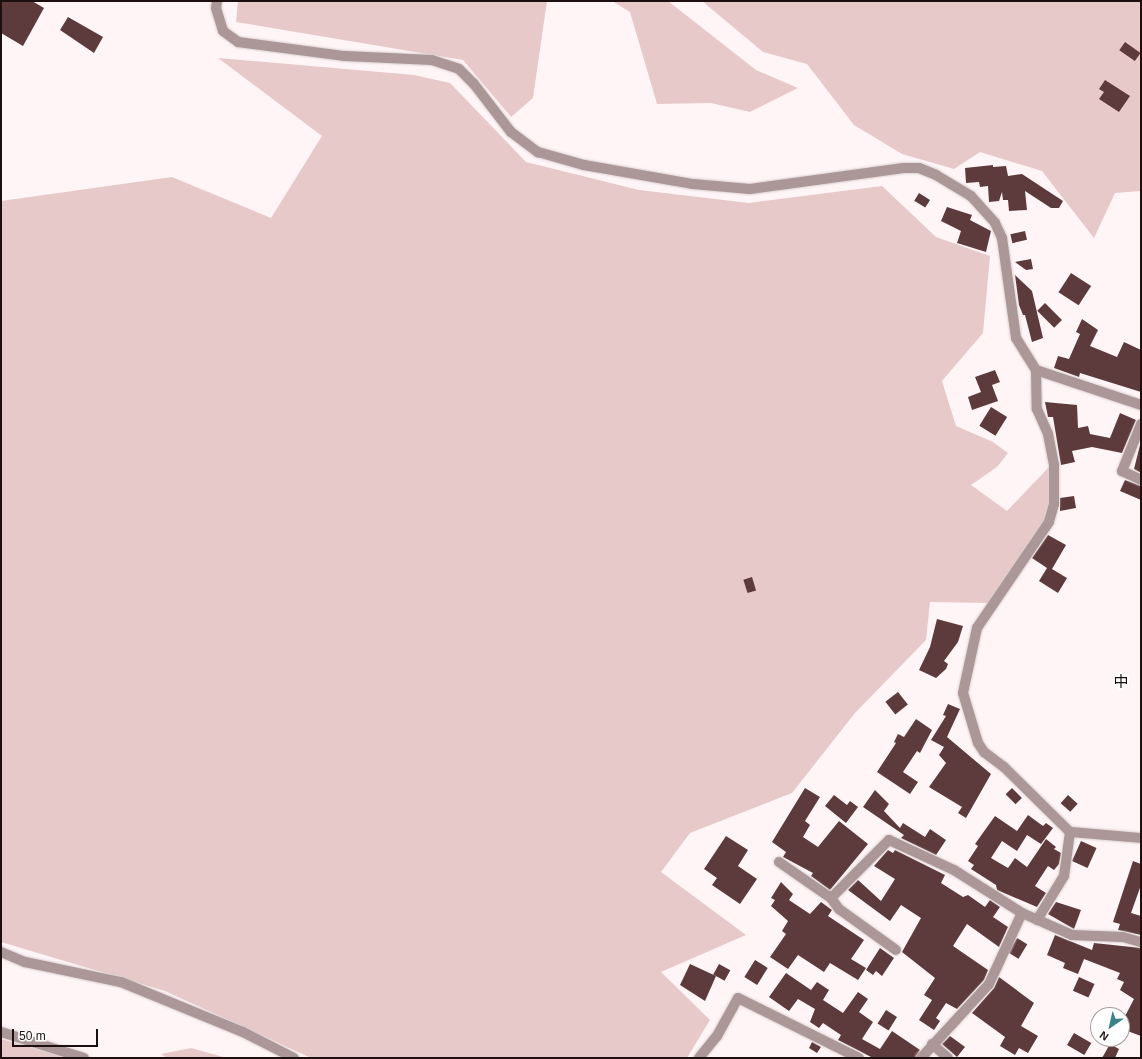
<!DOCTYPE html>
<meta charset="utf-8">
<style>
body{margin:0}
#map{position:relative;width:1142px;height:1059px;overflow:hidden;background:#fff5f6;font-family:Helvetica,"Noto Sans JP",sans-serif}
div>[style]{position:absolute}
.green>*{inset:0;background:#e7c9ca}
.building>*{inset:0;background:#5d3a3c;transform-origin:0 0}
.roads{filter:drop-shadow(0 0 1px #dbd0d1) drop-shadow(0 0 1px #dbd0d1)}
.minor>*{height:10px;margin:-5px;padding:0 5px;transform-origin:5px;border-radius:5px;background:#ab9798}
span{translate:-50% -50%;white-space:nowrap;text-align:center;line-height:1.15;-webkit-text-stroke:4px #fff;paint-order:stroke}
.quarter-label{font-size:15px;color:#1d0f10}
.frame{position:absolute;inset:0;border:2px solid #1d0f10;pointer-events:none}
.north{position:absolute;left:1090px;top:1007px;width:40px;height:40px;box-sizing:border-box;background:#fff;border:1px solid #a59f9f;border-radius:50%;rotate:214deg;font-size:11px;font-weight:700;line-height:16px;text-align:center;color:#1d0f10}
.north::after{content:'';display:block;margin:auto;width:14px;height:18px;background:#3a8386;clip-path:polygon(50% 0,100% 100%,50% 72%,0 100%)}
.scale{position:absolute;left:12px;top:1029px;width:86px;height:18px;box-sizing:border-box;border:2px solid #1d0f10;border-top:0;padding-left:5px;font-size:12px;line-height:14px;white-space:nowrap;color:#1d0f10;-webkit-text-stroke:3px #fff;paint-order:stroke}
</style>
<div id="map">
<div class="green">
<div style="clip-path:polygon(238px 1px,547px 1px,533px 98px,511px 117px,463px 60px,236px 22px)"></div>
<div style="clip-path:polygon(612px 1px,668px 1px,756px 70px,798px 88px,750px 112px,711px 103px,657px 104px,630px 12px)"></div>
<div style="clip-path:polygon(702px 1px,1141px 1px,1141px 191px,1115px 193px,1094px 238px,1042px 171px,980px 152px,954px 169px,902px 154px,854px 125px,807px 64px,763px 52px)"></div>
<div style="clip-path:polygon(218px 58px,414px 75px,450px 83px,526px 162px,639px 190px,749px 203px,882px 186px,936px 237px,990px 256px,983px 333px,942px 381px,956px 426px,993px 442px,1008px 453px,997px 467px,971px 485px,1007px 511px,1051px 465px,1049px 503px,1043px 524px,988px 603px,930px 602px,926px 640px,855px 713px,792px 793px,690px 833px,661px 872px,746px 935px,661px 972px,710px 1020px,687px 1058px,311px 1058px,165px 991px,1px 942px,1px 201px,172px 177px,271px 218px,322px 136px)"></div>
<div style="clip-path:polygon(1px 1039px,68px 1058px,1px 1058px)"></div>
<div style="clip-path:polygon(191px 1048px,227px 1058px,167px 1058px,161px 1054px)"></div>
</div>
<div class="building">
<div style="clip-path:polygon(1px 1px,32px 1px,44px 8px,23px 46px,1px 33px)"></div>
<div style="clip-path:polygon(68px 17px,103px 37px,94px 53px,60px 30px)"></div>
<div style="left:1125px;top:42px;width:19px;height:10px;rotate:35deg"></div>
<div style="clip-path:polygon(1105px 80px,1130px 96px,1119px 112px,1099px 99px,1104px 92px,1099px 89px)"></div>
<div style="clip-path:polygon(993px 165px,993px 167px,1006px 166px,1008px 176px,1022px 174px,1063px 201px,1059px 208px,1051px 208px,1025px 191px,1027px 210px,1009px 211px,1008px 200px,1003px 200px,1002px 192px,999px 201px,989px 202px,988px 186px,980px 187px,979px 182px,966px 183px,965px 168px)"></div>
<div style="left:919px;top:193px;width:13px;height:9px;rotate:32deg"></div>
<div style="clip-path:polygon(947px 207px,972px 215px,970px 220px,991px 231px,986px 252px,957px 243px,961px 231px,941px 221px)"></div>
<div style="left:1025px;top:231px;width:9px;height:15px;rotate:77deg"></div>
<div style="clip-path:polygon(1031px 259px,1033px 269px,1026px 270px,1015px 262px)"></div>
<div style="left:1071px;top:273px;width:24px;height:23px;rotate:33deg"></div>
<div style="clip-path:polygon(1015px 275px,1032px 291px,1043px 338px,1032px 342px,1025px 315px,1023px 315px,1019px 305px)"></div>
<div style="left:1045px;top:303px;width:24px;height:11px;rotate:45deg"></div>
<div style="clip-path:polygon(1082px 319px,1098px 330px,1090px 346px,1117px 357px,1124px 342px,1141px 350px,1141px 392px,1080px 373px,1079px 377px,1054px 368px,1058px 356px,1069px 359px,1080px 334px,1076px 332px)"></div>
<div style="clip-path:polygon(995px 370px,1000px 382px,992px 385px,998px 401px,972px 410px,968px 397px,981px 392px,975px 377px)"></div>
<div style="clip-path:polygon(1045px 402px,1077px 405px,1078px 428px,1088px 426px,1090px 434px,1110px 438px,1120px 413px,1136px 420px,1122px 453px,1092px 447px,1072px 451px,1075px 462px,1061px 465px,1053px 417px,1048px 417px)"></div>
<div style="left:991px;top:407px;width:19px;height:22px;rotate:32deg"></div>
<div style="clip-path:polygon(1141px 441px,1141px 473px,1134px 469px)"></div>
<div style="clip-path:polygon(1125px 480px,1141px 486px,1141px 500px,1120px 491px)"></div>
<div style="clip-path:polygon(1074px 496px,1076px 508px,1060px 511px,1060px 498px)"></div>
<div style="clip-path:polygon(1048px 535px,1066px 545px,1052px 569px,1067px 578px,1058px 593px,1039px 581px,1047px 568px,1032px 558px)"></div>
<div style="left:752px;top:577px;width:14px;height:9px;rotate:73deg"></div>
<div style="clip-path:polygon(937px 619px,963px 626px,958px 642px,944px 661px,948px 664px,946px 669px,936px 678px,919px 670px,930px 647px)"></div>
<div style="left:898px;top:692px;width:16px;height:16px;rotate:52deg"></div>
<div style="clip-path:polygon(948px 704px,960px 709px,947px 737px,991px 774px,966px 818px,958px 813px,962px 807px,929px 787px,946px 763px,939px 755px,944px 747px,931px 740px,946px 716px,943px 715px)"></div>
<div style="clip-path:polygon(916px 719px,932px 730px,920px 753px,917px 751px,903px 772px,918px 782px,910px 794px,877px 772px,896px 743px,894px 742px,898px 734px,904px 737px)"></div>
<div style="clip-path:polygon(805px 788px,820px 797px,805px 821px,810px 825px,803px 837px,818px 847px,839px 821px,868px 844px,830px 890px,811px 876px,813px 873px,783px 857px,786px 852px,772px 842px)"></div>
<div style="left:1012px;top:788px;width:14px;height:9px;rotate:45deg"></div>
<div style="clip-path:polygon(875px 790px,889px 804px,884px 811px,900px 828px,903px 823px,925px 837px,930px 829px,946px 840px,936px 855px,901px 838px,904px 835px,863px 807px)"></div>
<div style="clip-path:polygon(834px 795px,847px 805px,850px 801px,858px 807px,846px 823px,825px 806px)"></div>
<div style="left:1068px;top:795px;width:13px;height:11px;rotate:42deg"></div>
<div style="clip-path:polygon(1028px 815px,1043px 826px,1046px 823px,1053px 828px,1041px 844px,1027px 835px,1017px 851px,1002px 841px,991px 858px,1008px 868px,1015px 858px,1027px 867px,1046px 839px,1056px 847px,1054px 849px,1061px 853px,1059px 864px,1054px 870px,1048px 866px,1035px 886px,1046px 893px,1037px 907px,997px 890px,996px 885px,971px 869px,974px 865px,968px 861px,978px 846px,975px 844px,995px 816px,1017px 831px)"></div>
<div style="clip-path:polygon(726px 836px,748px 850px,738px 866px,757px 879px,740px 904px,712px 885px,717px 878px,704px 869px)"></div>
<div style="left:1081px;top:841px;width:17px;height:22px;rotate:24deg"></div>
<div style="clip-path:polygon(888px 850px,893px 853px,895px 850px,945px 875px,941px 883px,963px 897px,968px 895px,985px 907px,990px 900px,1000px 907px,993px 917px,1008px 927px,999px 947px,967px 924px,953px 946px,988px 970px,984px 980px,957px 1009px,946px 1003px,936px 1018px,940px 1021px,934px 1030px,919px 1020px,932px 1000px,924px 995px,935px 978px,902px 952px,921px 918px,901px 905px,890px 921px,848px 890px,858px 880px,881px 901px,895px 879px,874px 866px)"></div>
<div style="clip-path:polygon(1133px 861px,1141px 864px,1141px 885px,1131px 913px,1141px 916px,1141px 935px,1118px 930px,1120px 924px,1113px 922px)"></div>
<div style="clip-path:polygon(781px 882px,793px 894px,789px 900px,810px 914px,821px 902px,832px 910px,828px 916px,864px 940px,851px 959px,866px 968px,858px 980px,830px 963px,824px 972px,798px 955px,788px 969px,770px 957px,786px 934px,782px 931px,788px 921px,771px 906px,775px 900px,771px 898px)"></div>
<div style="clip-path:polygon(1056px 902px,1081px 910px,1074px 929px,1048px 914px)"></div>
<div style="clip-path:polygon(1055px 935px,1092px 950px,1094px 943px,1141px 948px,1141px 1036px,1122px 1029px,1122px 1022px,1134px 999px,1120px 990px,1124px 982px,1117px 979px,1120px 973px,1084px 959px,1078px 974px,1063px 968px,1065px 963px,1047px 955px)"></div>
<div style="left:1017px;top:938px;width:12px;height:17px;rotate:31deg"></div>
<div style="clip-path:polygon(880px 948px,894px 958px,882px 976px,876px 971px,873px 975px,866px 970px)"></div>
<div style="left:755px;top:960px;width:15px;height:20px;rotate:32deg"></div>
<div style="clip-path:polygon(690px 964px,716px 976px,705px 1001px,680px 985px)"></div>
<div style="left:719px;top:964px;width:13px;height:12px;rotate:29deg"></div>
<div style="clip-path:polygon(786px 973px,811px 990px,817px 982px,829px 990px,823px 1000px,843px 1013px,858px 992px,868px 999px,859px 1012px,873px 1022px,862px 1039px,880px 1049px,892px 1031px,920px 1050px,915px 1058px,873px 1058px,838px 1040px,841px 1035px,823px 1023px,819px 1028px,810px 1022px,815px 1009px,798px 999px,789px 1011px,769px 997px)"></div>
<div style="clip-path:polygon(999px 977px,1034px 1003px,1021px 1026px,1038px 1036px,1028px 1053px,1019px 1048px,1015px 1055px,1000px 1046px,1005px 1037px,972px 1013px,994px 988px)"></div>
<div style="left:1079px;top:977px;width:17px;height:15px;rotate:24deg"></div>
<div style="left:886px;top:1010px;width:13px;height:16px;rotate:32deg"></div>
<div style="left:1074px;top:1033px;width:20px;height:14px;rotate:30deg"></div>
<div style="clip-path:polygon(950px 1036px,965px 1047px,957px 1057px,942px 1044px)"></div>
<div style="clip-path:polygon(812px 1042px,821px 1047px,817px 1053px,809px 1048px)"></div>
<div style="clip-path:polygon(1110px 1044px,1119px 1049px,1115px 1058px,1102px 1058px)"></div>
</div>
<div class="roads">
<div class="minor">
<div style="left:217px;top:1px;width:7px;rotate:98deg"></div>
<div style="left:216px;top:8px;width:24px;rotate:73deg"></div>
<div style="left:223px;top:31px;width:19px;rotate:36deg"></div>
<div style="left:238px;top:42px;width:108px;rotate:7.5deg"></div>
<div style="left:345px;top:56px;width:87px;rotate:2.6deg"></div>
<div style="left:432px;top:60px;width:28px;rotate:18deg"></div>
<div style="left:459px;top:69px;width:21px;rotate:45deg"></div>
<div style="left:474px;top:84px;width:61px;rotate:52.4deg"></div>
<div style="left:511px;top:132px;width:34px;rotate:37deg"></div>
<div style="left:538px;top:152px;width:48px;rotate:15.8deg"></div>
<div style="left:584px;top:165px;width:111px;rotate:9.9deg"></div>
<div style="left:693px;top:184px;width:57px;rotate:5deg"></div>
<div style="left:750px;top:189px;width:155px;rotate:-7.8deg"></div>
<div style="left:904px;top:168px;width:15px"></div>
<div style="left:919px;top:168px;width:18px;rotate:22deg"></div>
<div style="left:936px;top:175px;width:41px;rotate:31deg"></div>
<div style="left:971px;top:196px;width:36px;rotate:48deg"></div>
<div style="left:995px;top:223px;width:17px;rotate:65deg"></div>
<div style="left:1002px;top:238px;width:101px;rotate:82deg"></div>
<div style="left:1016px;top:338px;width:38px;rotate:58deg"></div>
<div style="left:1036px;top:370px;width:111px;rotate:18.4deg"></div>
<div style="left:1036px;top:370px;width:39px;rotate:89deg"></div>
<div style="left:1037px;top:409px;width:27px;rotate:66deg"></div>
<div style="left:1048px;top:434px;width:32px;rotate:79deg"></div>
<div style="left:1054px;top:465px;width:39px;rotate:90deg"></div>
<div style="left:1054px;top:504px;width:19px;rotate:106deg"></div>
<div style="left:1049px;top:522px;width:128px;rotate:124.2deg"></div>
<div style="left:977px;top:628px;width:66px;rotate:102.2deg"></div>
<div style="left:963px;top:693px;width:52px;rotate:73.3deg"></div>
<div style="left:978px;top:743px;width:11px;rotate:56deg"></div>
<div style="left:984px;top:752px;width:25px;rotate:37deg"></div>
<div style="left:1004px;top:767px;width:93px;rotate:44.6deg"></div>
<div style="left:1141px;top:424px;width:51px;rotate:112deg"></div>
<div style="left:1122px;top:471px;width:21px;rotate:25deg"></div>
<div style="left:1070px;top:832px;width:71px;rotate:4.8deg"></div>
<div style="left:779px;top:862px;width:63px;rotate:34.7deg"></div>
<div style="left:831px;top:898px;width:82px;rotate:-45deg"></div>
<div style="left:889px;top:840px;width:72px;rotate:24.8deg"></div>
<div style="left:954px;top:870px;width:80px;rotate:32.3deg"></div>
<div style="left:1022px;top:913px;width:55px;rotate:23.7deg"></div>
<div style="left:1072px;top:935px;width:51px;rotate:2.2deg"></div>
<div style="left:1123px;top:937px;width:19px;rotate:16deg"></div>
<div style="left:831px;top:898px;width:14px;rotate:54deg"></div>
<div style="left:839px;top:909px;width:70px;rotate:35.7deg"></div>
<div style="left:1037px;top:920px;width:52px;rotate:-58.5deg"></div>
<div style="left:1064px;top:876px;width:44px;rotate:-82.2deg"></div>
<div style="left:1px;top:952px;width:26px;rotate:23deg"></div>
<div style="left:25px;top:962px;width:98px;rotate:11.8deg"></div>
<div style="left:121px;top:982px;width:132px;rotate:22.3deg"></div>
<div style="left:243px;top:1032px;width:57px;rotate:27deg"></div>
<div style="left:1px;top:1032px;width:87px;rotate:17.4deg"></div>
<div style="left:932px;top:1044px;width:21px;rotate:41deg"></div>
<div style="left:699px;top:1058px;width:28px;rotate:-51deg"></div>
<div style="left:717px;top:1036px;width:43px;rotate:-61.1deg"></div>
<div style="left:738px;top:998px;width:135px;rotate:26.4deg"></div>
<div style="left:921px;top:1058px;width:100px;rotate:-47.4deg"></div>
<div style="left:989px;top:984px;width:78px;rotate:-65.1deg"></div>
</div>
</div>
<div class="quarter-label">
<span style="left:1121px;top:682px">中</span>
</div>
<div class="frame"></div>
<div class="north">N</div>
<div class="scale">50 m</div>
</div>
